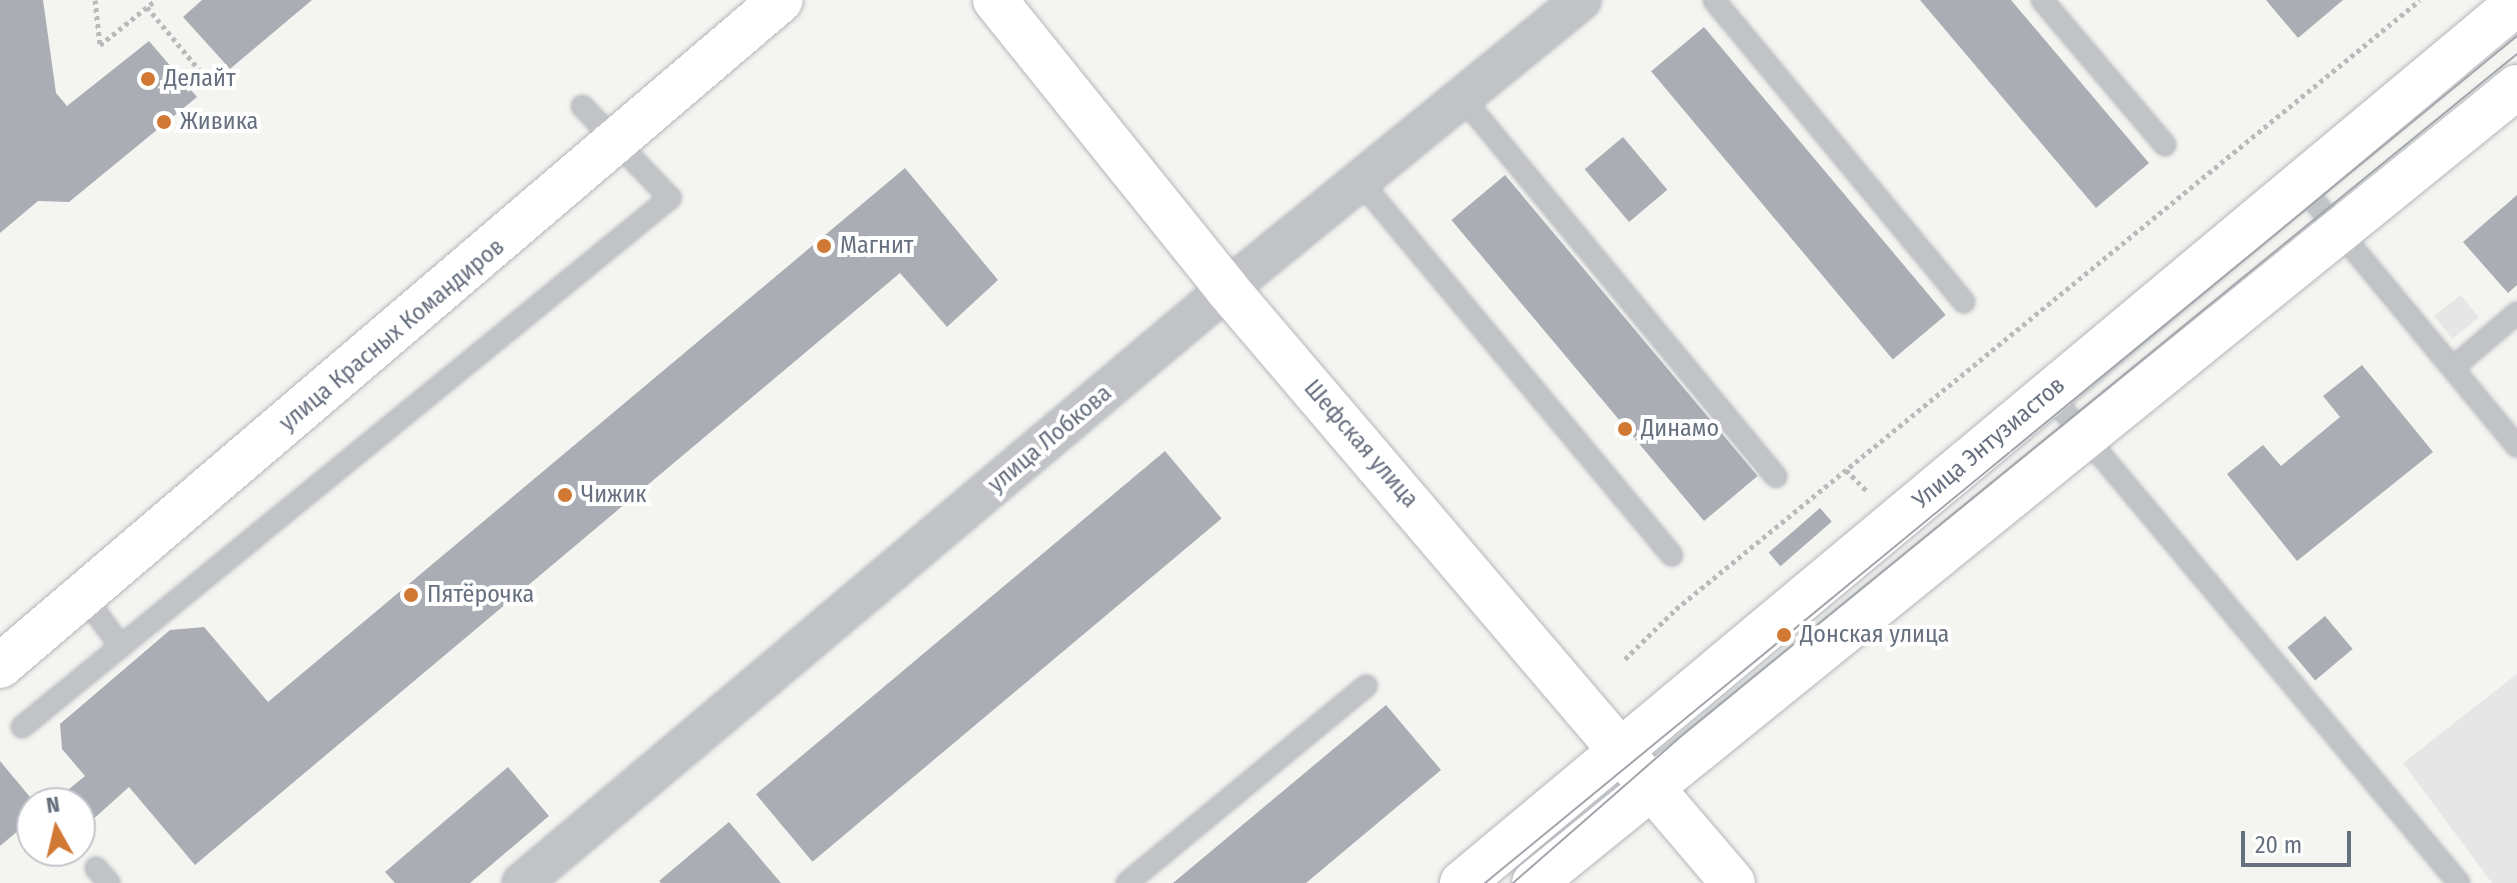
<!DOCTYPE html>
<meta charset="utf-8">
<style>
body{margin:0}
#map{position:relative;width:2517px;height:883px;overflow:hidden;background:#f4f5f1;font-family:"Fira Sans Condensed",sans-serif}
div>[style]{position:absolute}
.built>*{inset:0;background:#e5e6e5;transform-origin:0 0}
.building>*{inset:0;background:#aaaeb4;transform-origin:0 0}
.path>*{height:5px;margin-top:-2.5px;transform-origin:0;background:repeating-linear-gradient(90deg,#b8babc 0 4px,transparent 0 8px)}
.roads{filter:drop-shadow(0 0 2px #b3b6bb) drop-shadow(0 0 2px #b3b6bb)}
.lane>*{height:20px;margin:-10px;padding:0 10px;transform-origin:10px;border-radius:10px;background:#c1c3c6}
.street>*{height:38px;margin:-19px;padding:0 19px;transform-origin:19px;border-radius:19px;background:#c1c3c6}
.secondary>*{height:44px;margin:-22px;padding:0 22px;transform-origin:22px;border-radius:22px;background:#fff}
.primary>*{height:44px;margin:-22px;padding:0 22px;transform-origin:22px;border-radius:22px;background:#fff}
.tram>*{height:2px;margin:-1px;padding:0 1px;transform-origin:1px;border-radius:1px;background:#a2a5ab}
.dots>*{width:22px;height:22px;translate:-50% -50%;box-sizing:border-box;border:4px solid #fff;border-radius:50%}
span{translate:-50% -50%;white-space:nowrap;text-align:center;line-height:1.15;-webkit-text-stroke:8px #fff;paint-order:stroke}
.poi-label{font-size:24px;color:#67707f}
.left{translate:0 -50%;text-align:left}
.street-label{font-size:24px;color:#67707f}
.north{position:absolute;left:16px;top:787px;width:80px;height:80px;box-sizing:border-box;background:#fff;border:2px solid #c2c6cc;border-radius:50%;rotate:352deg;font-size:22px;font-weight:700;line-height:32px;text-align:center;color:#67707f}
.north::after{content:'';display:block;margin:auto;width:28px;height:36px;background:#d17835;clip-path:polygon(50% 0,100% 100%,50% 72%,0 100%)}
.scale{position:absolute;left:2241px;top:831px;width:110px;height:36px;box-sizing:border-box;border:4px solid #67707f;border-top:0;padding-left:10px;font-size:24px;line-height:28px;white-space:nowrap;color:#67707f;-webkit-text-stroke:6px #fff;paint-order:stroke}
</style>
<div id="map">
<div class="built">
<div style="left:2461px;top:295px;width:29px;height:34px;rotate:52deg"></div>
<div style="clip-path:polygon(2517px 674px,2517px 883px,2492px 883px,2403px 763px)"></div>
</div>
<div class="building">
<div style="clip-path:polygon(0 0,43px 0,56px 93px,67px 106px,149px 41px,197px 97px,69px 202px,38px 201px,0 233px)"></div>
<div style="clip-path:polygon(202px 0,312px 0,230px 69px,183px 17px)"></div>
<div style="clip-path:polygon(1920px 0,2011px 0,2149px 163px,2096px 208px)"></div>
<div style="clip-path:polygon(2266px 0,2343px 0,2298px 38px)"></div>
<div style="left:1704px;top:27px;width:376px;height:69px;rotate:50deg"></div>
<div style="left:1623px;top:137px;width:69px;height:50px;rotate:50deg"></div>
<div style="clip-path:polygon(905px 168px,998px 280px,947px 327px,900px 273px,195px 865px,129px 787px,80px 831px,80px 803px,52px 803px,85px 776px,62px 749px,60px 724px,170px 630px,204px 627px,268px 702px)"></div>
<div style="left:1505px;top:175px;width:393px;height:70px;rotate:50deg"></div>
<div style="clip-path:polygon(2517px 195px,2517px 285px,2508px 293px,2463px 242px)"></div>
<div style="clip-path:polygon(2362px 365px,2433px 452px,2297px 561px,2227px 474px,2263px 445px,2281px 466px,2340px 417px,2323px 396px)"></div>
<div style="left:1165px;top:451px;width:88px;height:534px;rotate:50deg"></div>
<div style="left:1820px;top:508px;width:18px;height:68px;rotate:49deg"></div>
<div style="left:2325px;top:616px;width:43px;height:49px;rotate:50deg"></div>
<div style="clip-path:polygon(1386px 705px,1441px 770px,1306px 883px,1173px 883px)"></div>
<div style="clip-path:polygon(0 761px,35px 803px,32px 819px,0 846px)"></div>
<div style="clip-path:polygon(508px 767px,549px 816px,470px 883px,395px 883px,385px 872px)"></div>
<div style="clip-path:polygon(729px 822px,781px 883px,661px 883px,659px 881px)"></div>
</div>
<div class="path">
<div style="left:95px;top:0;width:45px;rotate:83.7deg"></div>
<div style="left:147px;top:7px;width:99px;rotate:50.3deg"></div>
<div style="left:100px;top:45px;width:72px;rotate:-38.8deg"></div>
<div style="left:1846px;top:470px;width:31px;rotate:45deg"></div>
<div style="left:1625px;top:659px;width:71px;rotate:-44.4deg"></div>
<div style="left:1676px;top:609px;width:961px;rotate:-39.3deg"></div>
</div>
<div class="roads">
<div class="lane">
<div style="left:1714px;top:0;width:392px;rotate:50.4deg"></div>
<div style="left:2042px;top:0;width:190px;rotate:49.7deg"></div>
<div style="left:1461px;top:96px;width:494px;rotate:50.4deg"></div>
<div style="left:1360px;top:181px;width:487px;rotate:50.2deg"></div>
<div style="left:2300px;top:184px;width:340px;rotate:50.4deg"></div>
<div style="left:2454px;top:367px;width:83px;rotate:-40.6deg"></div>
<div style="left:2049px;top:393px;width:639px;rotate:50.08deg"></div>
<div style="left:84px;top:596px;width:63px;rotate:54deg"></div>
<div style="left:22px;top:727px;width:837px;rotate:-39.23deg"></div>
<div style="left:670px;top:198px;width:127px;rotate:-133.7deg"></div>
<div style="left:96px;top:868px;width:20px;rotate:49deg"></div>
<div style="left:1127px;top:883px;width:310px;rotate:-39.5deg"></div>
</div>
<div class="street">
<div style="left:522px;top:883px;width:922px;rotate:-40.12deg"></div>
<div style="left:1227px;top:289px;width:457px;rotate:-39.2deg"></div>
</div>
<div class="secondary">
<div style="left:0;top:666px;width:1026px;rotate:-40.46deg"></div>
<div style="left:1462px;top:883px;width:1374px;rotate:-39.83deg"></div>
<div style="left:1534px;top:883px;width:1265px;rotate:-39deg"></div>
</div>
<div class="primary">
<div style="left:995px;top:0;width:371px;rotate:51.2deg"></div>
<div style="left:1227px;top:289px;width:780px;rotate:49.57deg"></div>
</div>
</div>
<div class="tram">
<div style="left:1485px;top:883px;width:1335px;rotate:-39.38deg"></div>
<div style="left:1513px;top:883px;width:228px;rotate:-41.1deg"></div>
<div style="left:1685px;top:733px;width:1074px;rotate:-39.22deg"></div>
</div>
<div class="dots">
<div style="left:148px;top:79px;background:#d17835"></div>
<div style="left:164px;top:122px;background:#d17835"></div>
<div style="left:824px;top:246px;background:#d17835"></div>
<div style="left:1625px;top:429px;background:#d17835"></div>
<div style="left:565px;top:495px;background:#d17835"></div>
<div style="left:411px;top:595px;background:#d17835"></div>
<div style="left:1784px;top:635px;background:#d17835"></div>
</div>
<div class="poi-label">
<span class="left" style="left:164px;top:79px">Делайт</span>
<span class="left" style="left:180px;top:122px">Живика</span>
<span class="left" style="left:840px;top:246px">Магнит</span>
<span class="left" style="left:1641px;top:429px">Динамо</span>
<span class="left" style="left:581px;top:495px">Чижик</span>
<span class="left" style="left:427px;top:595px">Пятёрочка</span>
<span class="left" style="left:1800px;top:635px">Донская улица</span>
</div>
<div class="street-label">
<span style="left:392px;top:335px;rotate:-40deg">улица Красных Командиров</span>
<span style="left:1050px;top:439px;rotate:-40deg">улица Лобкова</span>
<span style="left:1989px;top:443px;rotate:-40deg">Улица Энтузиастов</span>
<span style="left:1361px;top:444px;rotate:49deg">Шефская улица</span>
</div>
<div class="north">N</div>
<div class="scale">20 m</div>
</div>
